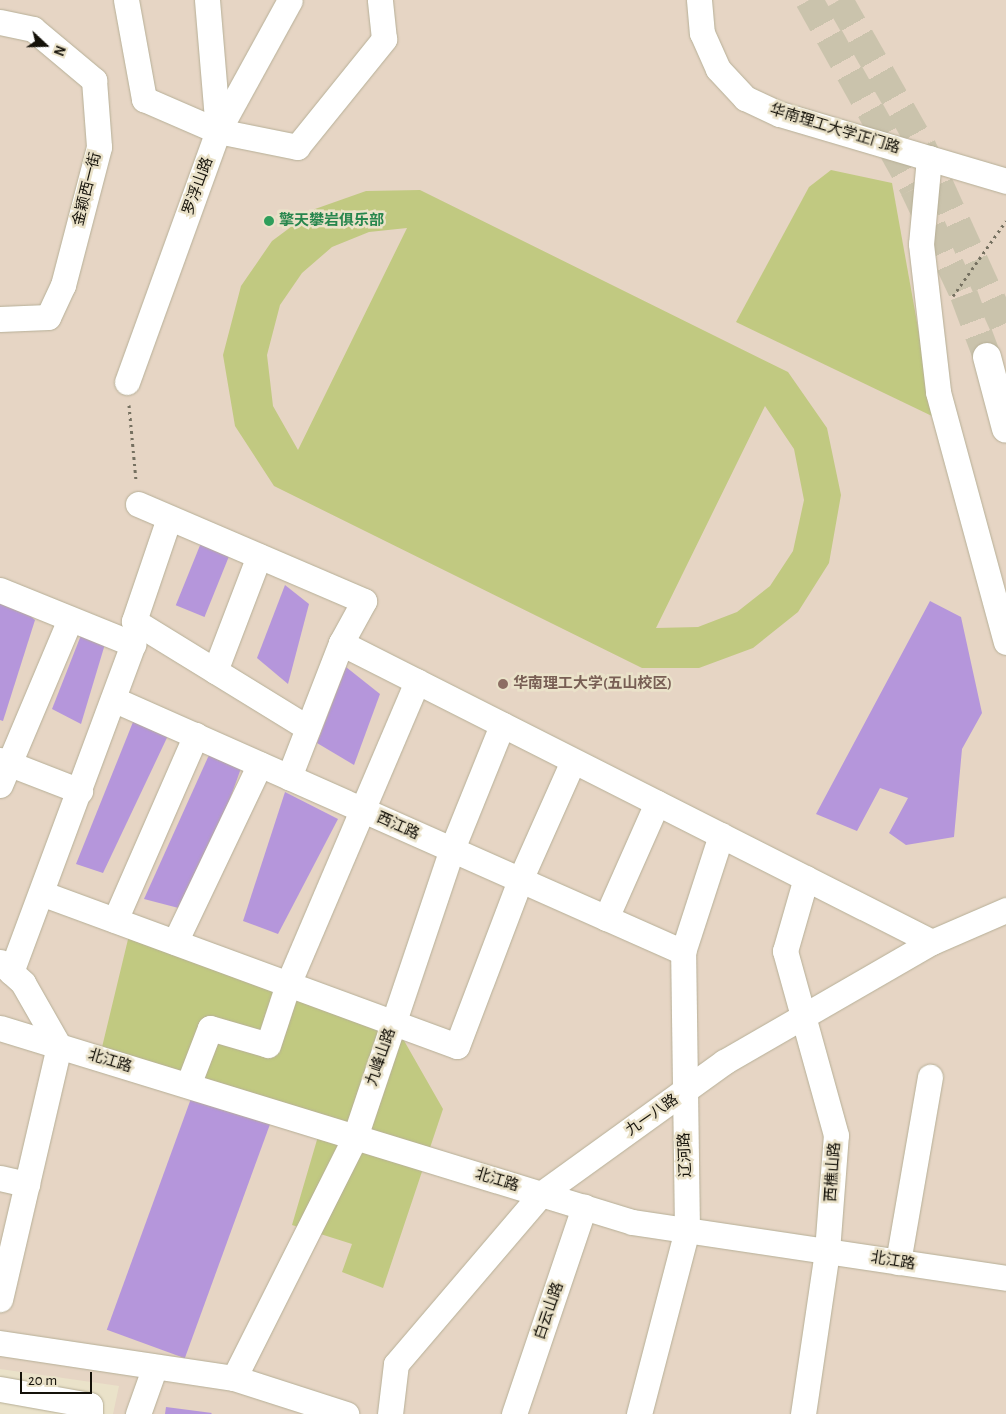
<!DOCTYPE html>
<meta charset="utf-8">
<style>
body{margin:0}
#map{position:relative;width:1006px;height:1414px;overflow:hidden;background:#eae2c9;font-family:"Alegreya Sans","Noto Sans SC",sans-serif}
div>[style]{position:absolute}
.education>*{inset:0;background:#e6d5c4}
.green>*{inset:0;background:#c1c981}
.building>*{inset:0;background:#b596db;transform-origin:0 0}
.secondary-tunnel>*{height:28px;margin-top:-14px;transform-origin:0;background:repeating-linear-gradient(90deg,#cac3ac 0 28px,transparent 0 42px)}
.path>*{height:3px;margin-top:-1.5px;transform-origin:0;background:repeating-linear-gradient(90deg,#757060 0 2.5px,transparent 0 6.5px)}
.roads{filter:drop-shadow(0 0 1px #b6af97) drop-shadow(0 0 1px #b6af97)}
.minor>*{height:25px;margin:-12.5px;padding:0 12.5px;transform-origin:12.5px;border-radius:12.5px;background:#fff}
.secondary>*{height:28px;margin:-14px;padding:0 14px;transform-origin:14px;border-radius:14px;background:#fff}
.dots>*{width:14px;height:14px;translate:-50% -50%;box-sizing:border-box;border:2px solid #eae2c9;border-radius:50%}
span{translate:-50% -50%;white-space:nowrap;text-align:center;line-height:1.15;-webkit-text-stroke:5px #eae2c9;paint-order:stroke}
.street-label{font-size:15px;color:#141109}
.leisure-label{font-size:15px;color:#27864d;font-weight:700}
.left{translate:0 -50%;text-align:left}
.education-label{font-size:15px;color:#785e54;font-weight:700}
.north{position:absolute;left:20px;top:20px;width:50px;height:50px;-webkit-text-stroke:4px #eae2c9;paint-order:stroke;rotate:111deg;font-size:14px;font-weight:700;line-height:20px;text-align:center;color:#141109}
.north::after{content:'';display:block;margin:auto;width:18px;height:22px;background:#141109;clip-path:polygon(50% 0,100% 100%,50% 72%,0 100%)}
.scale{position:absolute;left:20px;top:1372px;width:72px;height:22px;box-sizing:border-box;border:2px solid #141109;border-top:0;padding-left:6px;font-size:15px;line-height:18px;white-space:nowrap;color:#141109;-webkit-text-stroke:4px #eae2c9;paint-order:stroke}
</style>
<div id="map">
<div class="education">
<div style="clip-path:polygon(0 0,1006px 0,1006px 1414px,113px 1414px,119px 1386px,0 1369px)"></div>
</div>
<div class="green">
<div style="clip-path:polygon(831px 170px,892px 183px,934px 417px,736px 322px,809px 187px)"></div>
<div style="clip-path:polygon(evenodd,420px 190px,788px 372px,827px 428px,841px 495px,829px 563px,798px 612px,753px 648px,699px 668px,642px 668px,274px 486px,235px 426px,223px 355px,241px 286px,272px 241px,315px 209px,366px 191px,420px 190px,407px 228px,298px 450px,273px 406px,267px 355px,280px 305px,302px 273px,332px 247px,369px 232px,407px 228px,420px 190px,765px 406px,794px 449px,804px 500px,793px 551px,770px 586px,737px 612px,698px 627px,656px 628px,765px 406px)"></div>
<div style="clip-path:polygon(130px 931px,390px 1016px,443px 1109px,383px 1288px,342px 1272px,352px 1244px,292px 1225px,319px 1133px,97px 1068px)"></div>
</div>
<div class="building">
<div style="left:205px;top:533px;width:31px;height:78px;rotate:22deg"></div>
<div style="clip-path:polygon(285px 585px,309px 604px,288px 684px,257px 658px)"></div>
<div style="clip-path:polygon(0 590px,35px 620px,3px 721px,0 720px)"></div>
<div style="clip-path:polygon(930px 601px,961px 617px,982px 713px,962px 749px,954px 837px,906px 845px,889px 833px,908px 798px,880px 788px,857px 831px,816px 814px)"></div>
<div style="clip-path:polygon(85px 625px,108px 634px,81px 724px,52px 709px)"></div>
<div style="clip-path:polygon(346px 667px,380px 694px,354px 765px,317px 743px)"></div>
<div style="clip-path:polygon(133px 722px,173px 725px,103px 873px,76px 864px)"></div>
<div style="clip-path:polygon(209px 755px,245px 757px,190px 911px,144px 899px)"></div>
<div style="clip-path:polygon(285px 792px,338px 819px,278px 934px,243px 921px)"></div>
<div style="left:193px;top:1093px;width:83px;height:252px;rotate:20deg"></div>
<div style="clip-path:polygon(166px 1407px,212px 1413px,211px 1414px,165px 1414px)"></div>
</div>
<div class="secondary-tunnel">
<div style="left:809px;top:0;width:216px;rotate:60.9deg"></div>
<div style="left:914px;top:189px;width:117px;rotate:64.7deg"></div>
<div style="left:964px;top:295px;width:66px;rotate:69.6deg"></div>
<div style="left:839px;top:0;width:168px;rotate:60.4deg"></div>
<div style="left:922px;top:146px;width:203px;rotate:65.6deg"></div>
</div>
<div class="path">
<div style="left:953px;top:296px;width:92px;rotate:-54.8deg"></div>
<div style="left:129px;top:405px;width:76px;rotate:84.7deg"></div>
</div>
<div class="roads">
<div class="minor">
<div style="left:126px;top:0;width:101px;rotate:79.7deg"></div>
<div style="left:144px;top:99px;width:81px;rotate:23.4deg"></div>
<div style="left:218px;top:131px;width:81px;rotate:11.4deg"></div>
<div style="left:297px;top:147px;width:139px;rotate:-51.1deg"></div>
<div style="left:384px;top:39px;width:39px;rotate:-96deg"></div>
<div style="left:207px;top:0;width:131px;rotate:85.2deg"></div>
<div style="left:699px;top:0;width:33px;rotate:85deg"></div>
<div style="left:702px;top:33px;width:39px;rotate:66deg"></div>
<div style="left:718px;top:69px;width:40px;rotate:47deg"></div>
<div style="left:745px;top:98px;width:38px;rotate:25deg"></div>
<div style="left:780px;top:114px;width:236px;rotate:16.5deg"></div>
<div style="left:0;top:22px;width:34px;rotate:12deg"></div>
<div style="left:33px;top:29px;width:80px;rotate:39.9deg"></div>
<div style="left:94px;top:80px;width:67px;rotate:85.7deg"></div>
<div style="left:99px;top:147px;width:143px;rotate:104.6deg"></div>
<div style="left:63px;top:285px;width:35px;rotate:115deg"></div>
<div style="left:48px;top:317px;width:48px;rotate:177.6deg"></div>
<div style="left:929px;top:158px;width:86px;rotate:95.3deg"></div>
<div style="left:921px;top:244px;width:149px;rotate:83.4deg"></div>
<div style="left:938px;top:392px;width:259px;rotate:74.8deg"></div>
<div style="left:127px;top:382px;width:267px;rotate:-70.1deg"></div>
<div style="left:218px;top:131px;width:149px;rotate:-61.2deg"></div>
<div style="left:138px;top:504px;width:246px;rotate:23.2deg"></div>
<div style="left:364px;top:601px;width:48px;rotate:118.7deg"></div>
<div style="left:341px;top:643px;width:144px;rotate:111.2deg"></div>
<div style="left:169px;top:518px;width:109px;rotate:108.8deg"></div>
<div style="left:134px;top:621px;width:204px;rotate:31.6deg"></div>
<div style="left:0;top:590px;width:144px;rotate:22.1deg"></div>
<div style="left:133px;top:644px;width:350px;rotate:110.4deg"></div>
<div style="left:341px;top:643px;width:662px;rotate:26.84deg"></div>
<div style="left:215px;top:671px;width:123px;rotate:-69.1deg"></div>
<div style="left:113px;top:699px;width:624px;rotate:23.93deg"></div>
<div style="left:0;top:760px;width:86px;rotate:21.2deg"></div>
<div style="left:0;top:785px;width:180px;rotate:-67.1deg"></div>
<div style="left:41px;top:893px;width:443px;rotate:20.2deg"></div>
<div style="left:457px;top:1046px;width:178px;rotate:-69.2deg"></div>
<div style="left:520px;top:880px;width:130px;rotate:-66deg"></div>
<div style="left:606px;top:918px;width:126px;rotate:-66.1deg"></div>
<div style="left:115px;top:920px;width:202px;rotate:-66.4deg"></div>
<div style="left:175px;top:942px;width:197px;rotate:-64.5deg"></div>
<div style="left:0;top:962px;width:31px;rotate:42deg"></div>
<div style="left:23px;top:983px;width:73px;rotate:60.3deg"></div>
<div style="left:59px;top:1046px;width:260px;rotate:103.1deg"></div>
<div style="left:0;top:1028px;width:661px;rotate:17.06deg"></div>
<div style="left:632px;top:1222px;width:378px;rotate:8.5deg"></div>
<div style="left:188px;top:1085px;width:61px;rotate:-68.9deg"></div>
<div style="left:210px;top:1028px;width:60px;rotate:16.3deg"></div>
<div style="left:268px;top:1045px;width:64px;rotate:-71.8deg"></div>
<div style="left:288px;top:984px;width:329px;rotate:-66.9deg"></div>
<div style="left:0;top:1178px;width:28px;rotate:13deg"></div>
<div style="left:898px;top:1262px;width:188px;rotate:-80.2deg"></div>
<div style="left:0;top:1343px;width:237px;rotate:8.5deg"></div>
<div style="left:234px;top:1378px;width:118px;rotate:17.8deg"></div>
<div style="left:234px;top:1378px;width:270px;rotate:-63.3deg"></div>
<div style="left:355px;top:1137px;width:304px;rotate:-71.4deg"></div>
<div style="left:452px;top:849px;width:134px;rotate:-68deg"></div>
<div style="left:0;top:1389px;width:91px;rotate:10.1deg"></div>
<div style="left:90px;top:1405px;width:9px;rotate:90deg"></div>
<div style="left:138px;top:1414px;width:48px;rotate:-70.4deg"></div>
<div style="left:390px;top:1414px;width:50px;rotate:-83.2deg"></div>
<div style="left:396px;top:1364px;width:223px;rotate:-49.5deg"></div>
<div style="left:541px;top:1194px;width:226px;rotate:-35.8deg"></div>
<div style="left:724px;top:1062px;width:240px;rotate:-30deg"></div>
<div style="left:932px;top:942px;width:81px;rotate:-23.4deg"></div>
<div style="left:514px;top:1414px;width:219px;rotate:-71.3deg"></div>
<div style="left:639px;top:1414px;width:190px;rotate:-75.4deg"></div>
<div style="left:687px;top:1230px;width:278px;rotate:-90.8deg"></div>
<div style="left:683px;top:952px;width:123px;rotate:-72deg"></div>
<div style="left:803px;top:1414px;width:165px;rotate:-81.6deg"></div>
<div style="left:827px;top:1251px;width:116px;rotate:-85.6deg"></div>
<div style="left:836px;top:1135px;width:191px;rotate:-105.5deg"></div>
<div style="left:785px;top:951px;width:76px;rotate:-74deg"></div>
</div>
<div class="secondary">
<div style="left:987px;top:357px;width:74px;rotate:75.2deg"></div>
</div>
</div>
<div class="dots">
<div style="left:269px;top:221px;background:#2e9e5b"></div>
<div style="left:503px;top:684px;background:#8d6e63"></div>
</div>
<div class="street-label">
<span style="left:835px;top:129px;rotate:17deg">华南理工大学正门路</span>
<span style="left:198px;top:186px;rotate:-70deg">罗浮山路</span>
<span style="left:87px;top:189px;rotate:-76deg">金颖西一街</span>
<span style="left:398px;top:826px;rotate:24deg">西江路</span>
<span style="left:381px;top:1057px;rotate:-71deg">九峰山路</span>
<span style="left:110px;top:1061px;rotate:17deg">北江路</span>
<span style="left:652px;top:1115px;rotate:-35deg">九一八路</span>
<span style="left:685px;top:1155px;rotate:-92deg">辽河路</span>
<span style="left:833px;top:1172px;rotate:-86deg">西樵山路</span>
<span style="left:497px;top:1180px;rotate:17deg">北江路</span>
<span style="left:893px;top:1261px;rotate:9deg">北江路</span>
<span style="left:549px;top:1311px;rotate:-71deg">白云山路</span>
</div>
<div class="leisure-label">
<span class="left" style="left:279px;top:221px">擎天攀岩俱乐部</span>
</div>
<div class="education-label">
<span class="left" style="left:513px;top:684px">华南理工大学(五山校区)</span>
</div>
<div class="north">N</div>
<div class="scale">20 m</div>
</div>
